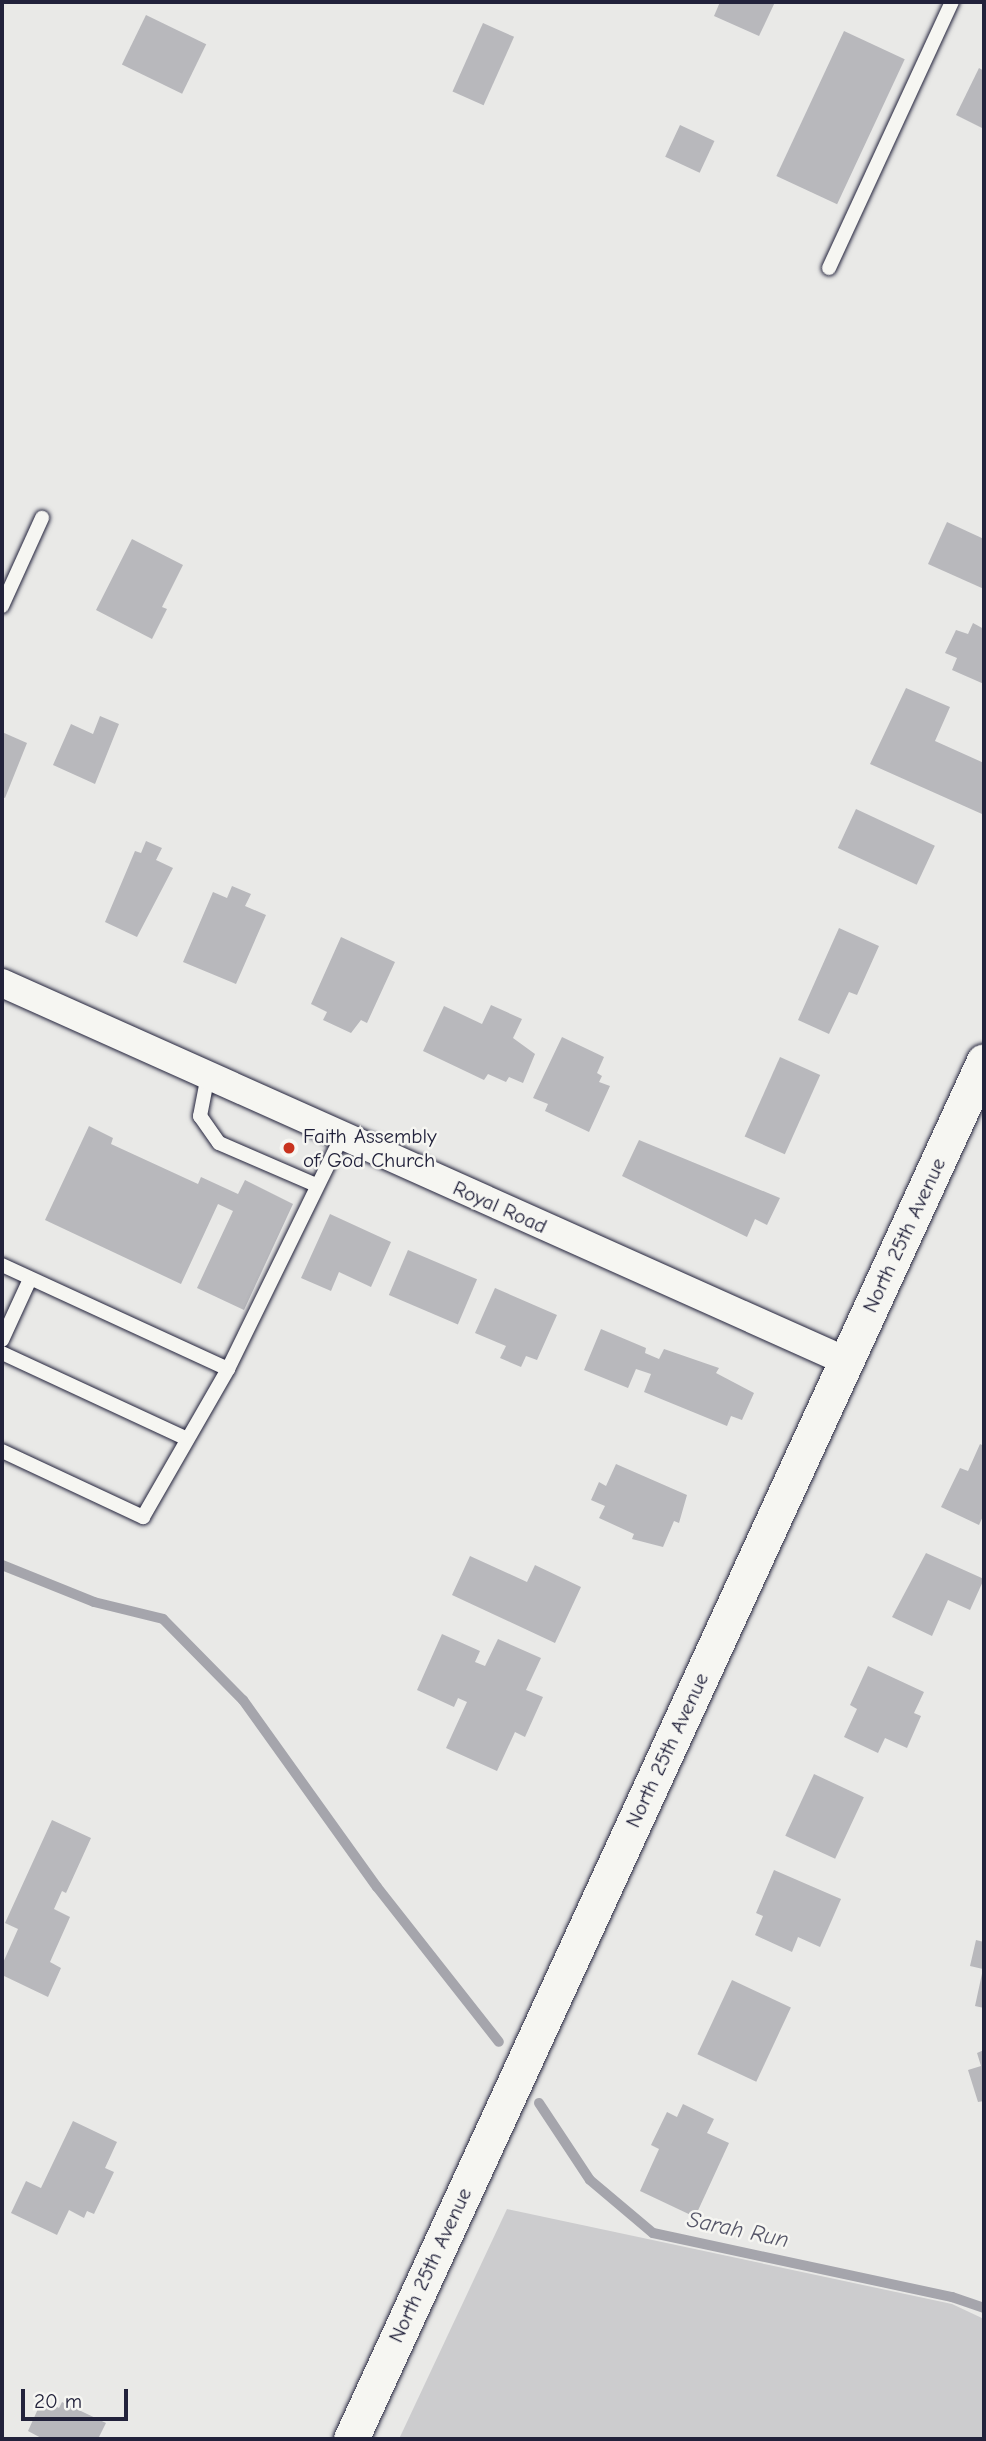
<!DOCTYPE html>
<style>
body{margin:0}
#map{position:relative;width:986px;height:2441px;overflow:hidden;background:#e9e9e7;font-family:"Comic Neue",sans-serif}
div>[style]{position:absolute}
.green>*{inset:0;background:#ccccce}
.stream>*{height:10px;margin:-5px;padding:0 5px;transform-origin:5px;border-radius:5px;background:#a5a5ac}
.building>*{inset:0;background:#b8b8bc;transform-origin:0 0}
.roads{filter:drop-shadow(0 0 2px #22223b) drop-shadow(0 0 2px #22223b)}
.service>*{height:14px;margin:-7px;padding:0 7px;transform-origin:7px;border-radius:7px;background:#f6f6f2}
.minor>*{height:28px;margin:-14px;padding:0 14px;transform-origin:14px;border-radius:14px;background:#f6f6f2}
.tertiary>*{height:35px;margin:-17.5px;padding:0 17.5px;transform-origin:17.5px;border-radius:17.5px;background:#f6f6f2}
.dots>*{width:19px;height:19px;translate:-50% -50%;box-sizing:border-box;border:4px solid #f6f6f2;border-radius:50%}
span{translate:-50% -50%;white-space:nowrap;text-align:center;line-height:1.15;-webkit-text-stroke:5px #f6f6f2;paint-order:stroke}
.poi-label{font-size:21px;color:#22223b}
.left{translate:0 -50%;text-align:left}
.street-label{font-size:21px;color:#22223b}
.water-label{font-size:23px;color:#565668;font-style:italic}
.frame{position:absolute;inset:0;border:4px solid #22223b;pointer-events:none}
.scale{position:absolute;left:21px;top:2389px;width:107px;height:32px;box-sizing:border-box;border:4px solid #22223b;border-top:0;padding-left:9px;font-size:21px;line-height:24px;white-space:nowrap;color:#22223b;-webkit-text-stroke:5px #f6f6f2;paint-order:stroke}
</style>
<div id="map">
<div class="green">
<div style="clip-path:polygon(507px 2209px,952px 2304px,984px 2319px,984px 2439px,399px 2439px)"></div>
</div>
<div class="stream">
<div style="left:2px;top:1565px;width:99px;rotate:21.9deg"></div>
<div style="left:94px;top:1602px;width:71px;rotate:13.8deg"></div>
<div style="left:163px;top:1619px;width:114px;rotate:45.4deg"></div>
<div style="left:243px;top:1700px;width:230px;rotate:54.4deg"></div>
<div style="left:377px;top:1887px;width:197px;rotate:51.8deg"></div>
<div style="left:539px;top:2103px;width:92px;rotate:56.5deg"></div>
<div style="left:590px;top:2180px;width:82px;rotate:40.1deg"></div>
<div style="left:653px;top:2233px;width:306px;rotate:12.1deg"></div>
<div style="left:952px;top:2297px;width:34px;rotate:19deg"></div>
</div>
<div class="building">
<div style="clip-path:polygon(720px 2px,775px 2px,759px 36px,714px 16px)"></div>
<div style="left:146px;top:15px;width:67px;height:55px;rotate:26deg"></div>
<div style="left:483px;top:23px;width:34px;height:75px;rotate:24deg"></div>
<div style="left:844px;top:31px;width:67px;height:160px;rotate:25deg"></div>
<div style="clip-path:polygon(979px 68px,984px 71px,984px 129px,956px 115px)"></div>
<div style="left:680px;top:125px;width:38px;height:35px;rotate:25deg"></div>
<div style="clip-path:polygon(947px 522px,984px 539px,984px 589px,928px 564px)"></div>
<div style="clip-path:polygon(132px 539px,183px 565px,162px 607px,167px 609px,152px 639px,96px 610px)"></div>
<div style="clip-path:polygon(973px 623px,984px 629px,984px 684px,952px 670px,957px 658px,945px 653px,956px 630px,968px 634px)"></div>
<div style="clip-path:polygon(906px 688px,950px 707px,935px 741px,984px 763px,982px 814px,870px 764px)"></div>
<div style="clip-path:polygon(100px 716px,119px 724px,95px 784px,53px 765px,71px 724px,93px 734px)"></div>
<div style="clip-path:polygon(2px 732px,27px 743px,5px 798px,2px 797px)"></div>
<div style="left:856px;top:809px;width:87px;height:43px;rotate:25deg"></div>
<div style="clip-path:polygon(146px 841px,162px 848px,156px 860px,173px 868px,137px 937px,105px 922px,135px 851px,141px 853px)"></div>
<div style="clip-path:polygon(232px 886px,251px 894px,245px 906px,266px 915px,236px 984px,183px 962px,213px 892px,227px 898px)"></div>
<div style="clip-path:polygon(839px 928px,879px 946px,857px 995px,849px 992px,829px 1034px,798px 1020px)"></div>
<div style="clip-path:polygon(341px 937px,395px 962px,367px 1023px,361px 1020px,351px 1033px,323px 1020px,327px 1012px,311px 1004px)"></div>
<div style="clip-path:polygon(491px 1005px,522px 1019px,513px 1038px,535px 1054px,523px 1083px,509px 1077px,506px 1082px,488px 1074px,484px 1080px,423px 1051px,444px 1006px,482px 1024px)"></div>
<div style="clip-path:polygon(562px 1037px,604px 1057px,597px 1073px,602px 1076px,599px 1082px,610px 1086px,589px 1132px,545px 1111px,548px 1104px,533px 1098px)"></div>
<div style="left:780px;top:1057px;width:44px;height:87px;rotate:24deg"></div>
<div style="clip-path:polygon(89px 1126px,113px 1138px,111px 1144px,198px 1184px,201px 1177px,238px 1194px,245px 1180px,293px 1204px,244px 1310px,197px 1288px,233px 1211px,218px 1204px,181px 1284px,45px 1220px)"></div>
<div style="clip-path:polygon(639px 1140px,780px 1198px,767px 1225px,755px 1219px,747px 1237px,622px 1176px)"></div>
<div style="clip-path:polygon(330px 1214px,391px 1242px,371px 1287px,339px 1272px,331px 1291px,301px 1278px)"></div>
<div style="left:408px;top:1250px;width:75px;height:49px;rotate:23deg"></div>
<div style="clip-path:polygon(495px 1288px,557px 1315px,537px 1360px,526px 1356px,521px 1367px,500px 1358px,506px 1346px,475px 1333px)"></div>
<div style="clip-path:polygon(601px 1329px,646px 1348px,645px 1353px,659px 1359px,664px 1349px,719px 1368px,716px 1373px,754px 1393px,742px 1420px,731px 1416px,727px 1426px,644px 1392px,651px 1374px,636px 1369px,628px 1388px,584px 1370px)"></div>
<div style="clip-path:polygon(980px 1444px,984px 1446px,984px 1514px,979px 1525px,941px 1507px,960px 1468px,968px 1471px)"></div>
<div style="clip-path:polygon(616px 1464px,687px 1495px,679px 1523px,674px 1521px,663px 1547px,632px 1539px,634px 1534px,599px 1518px,605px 1506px,591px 1500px,599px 1482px,606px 1486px)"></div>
<div style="clip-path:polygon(926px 1553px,984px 1579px,970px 1610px,948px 1600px,932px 1636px,892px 1617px)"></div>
<div style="clip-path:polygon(470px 1556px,527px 1582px,535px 1565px,581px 1587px,555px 1643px,452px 1595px)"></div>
<div style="clip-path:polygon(442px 1634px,480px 1651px,475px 1662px,485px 1666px,498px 1639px,541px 1658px,526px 1690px,543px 1697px,525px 1737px,515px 1732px,497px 1771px,446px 1748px,467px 1702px,458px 1698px,454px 1707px,417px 1690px)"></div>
<div style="clip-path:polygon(868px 1666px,924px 1692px,914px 1713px,921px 1716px,907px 1748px,885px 1738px,878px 1753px,844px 1737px,857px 1709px,850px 1705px)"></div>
<div style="left:814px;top:1774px;width:55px;height:68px;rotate:25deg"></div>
<div style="clip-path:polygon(52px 1820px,91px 1838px,66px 1893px,62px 1891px,54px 1909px,70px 1917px,50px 1962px,61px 1968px,48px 1997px,2px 1975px,2px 1965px,18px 1929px,5px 1923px)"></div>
<div style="clip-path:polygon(774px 1870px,841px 1899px,820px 1947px,798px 1937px,792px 1952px,755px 1935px,763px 1916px,756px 1913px)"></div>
<div style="clip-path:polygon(976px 1940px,984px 1942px,984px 2008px,975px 2006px,983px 1969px,970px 1966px)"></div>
<div style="left:732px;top:1980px;width:65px;height:82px;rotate:25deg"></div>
<div style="clip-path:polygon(984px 2050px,984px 2101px,978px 2102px,968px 2070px,981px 2066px,977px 2053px)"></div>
<div style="clip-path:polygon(683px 2104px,714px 2119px,707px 2133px,729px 2143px,695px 2217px,640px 2191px,659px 2149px,651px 2145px,667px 2112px,677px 2117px)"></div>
<div style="clip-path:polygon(73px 2121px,117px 2142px,105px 2168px,114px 2172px,94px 2214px,87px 2211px,84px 2218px,69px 2210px,57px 2235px,11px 2213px,26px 2181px,41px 2188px)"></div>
<div style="clip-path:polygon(42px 2400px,59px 2408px,62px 2402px,106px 2423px,98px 2439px,43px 2439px,28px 2431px)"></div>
</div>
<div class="roads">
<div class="service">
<div style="left:829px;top:268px;width:293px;rotate:-65.2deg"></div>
<div style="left:2px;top:606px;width:97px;rotate:-65.6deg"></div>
<div style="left:208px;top:1075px;width:42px;rotate:101deg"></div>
<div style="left:200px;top:1116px;width:33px;rotate:55deg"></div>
<div style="left:219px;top:1143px;width:106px;rotate:23.4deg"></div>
<div style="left:2px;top:1265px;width:249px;rotate:24.7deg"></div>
<div style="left:2px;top:1340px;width:67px;rotate:-65.3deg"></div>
<div style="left:2px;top:1353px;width:204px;rotate:24.9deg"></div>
<div style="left:2px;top:1451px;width:156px;rotate:25.1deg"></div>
<div style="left:143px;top:1517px;width:171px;rotate:-60.1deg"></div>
<div style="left:228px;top:1369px;width:259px;rotate:-63.9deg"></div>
</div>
<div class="minor">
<div style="left:2px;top:983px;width:925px;rotate:24.13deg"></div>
</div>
<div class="tertiary">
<div style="left:351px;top:2439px;width:1516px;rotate:-65.33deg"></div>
</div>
</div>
<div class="dots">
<div style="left:289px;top:1148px;background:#c8321e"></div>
</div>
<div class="poi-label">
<span class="left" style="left:303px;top:1148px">Faith Assembly<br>of God Church</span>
</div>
<div class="street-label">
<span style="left:500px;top:1207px;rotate:24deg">Royal Road</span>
<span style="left:904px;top:1235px;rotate:-65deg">North 25th Avenue</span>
<span style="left:667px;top:1750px;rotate:-65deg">North 25th Avenue</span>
<span style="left:430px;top:2265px;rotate:-65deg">North 25th Avenue</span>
</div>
<div class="water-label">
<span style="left:738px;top:2230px;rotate:12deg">Sarah Run</span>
</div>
<div class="frame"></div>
<div class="scale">20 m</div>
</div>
